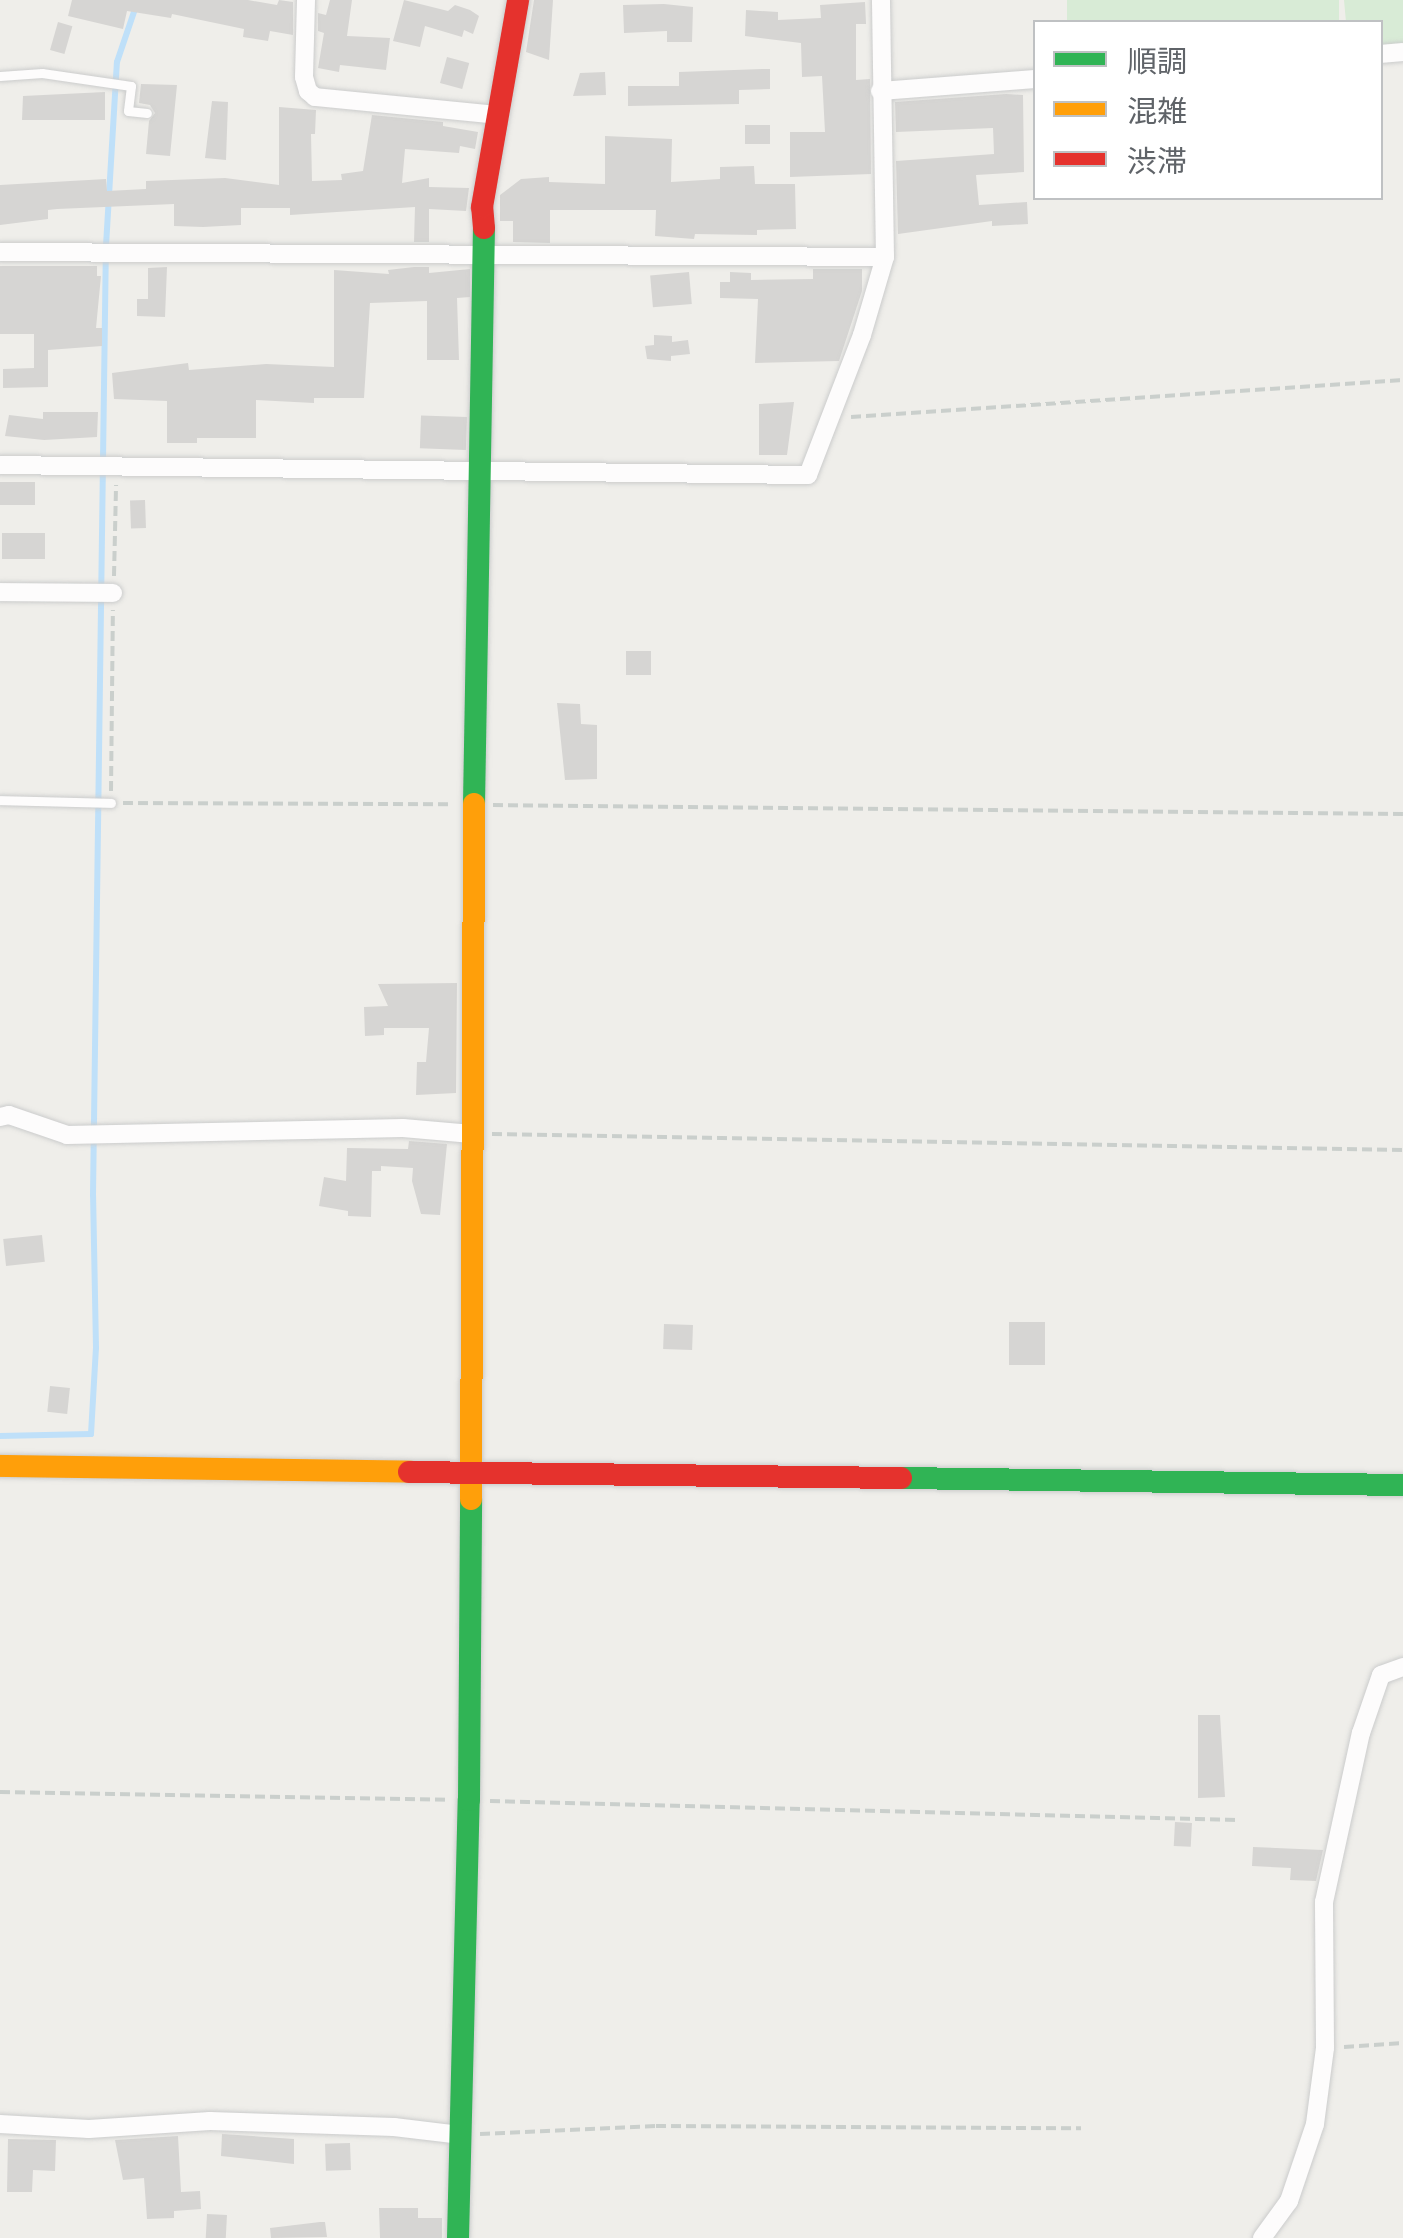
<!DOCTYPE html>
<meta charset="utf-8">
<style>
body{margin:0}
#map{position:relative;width:1403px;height:2238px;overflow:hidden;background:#efeeea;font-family:Barlow,"Noto Sans JP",sans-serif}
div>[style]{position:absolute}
.green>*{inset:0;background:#d8ebd6;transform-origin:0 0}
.stream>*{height:6px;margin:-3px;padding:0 3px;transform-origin:3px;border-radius:3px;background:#bfe0f9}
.building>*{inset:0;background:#d6d5d3;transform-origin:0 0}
.path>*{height:4px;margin-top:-2px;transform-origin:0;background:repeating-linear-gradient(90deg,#cacfcc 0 10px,transparent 0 15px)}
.roads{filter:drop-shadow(0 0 2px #cbcccc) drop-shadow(0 0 2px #cbcccc)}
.lane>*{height:9px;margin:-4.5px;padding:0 4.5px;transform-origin:4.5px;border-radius:4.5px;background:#fdfcfc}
.street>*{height:18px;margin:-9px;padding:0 9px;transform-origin:9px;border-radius:9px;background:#fdfcfc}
.fast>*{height:22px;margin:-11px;padding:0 11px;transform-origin:11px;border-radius:11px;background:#30b455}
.slow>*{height:22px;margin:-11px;padding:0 11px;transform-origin:11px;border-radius:11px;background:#ff9f0a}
.jam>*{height:22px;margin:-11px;padding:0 11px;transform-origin:11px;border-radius:11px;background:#e5322d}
span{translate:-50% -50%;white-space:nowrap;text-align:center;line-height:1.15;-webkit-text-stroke:8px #fff;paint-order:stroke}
.legend{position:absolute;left:1033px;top:20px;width:350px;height:180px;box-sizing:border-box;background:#fff;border:2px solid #bfc1c3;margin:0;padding:12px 18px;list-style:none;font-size:30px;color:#5f6368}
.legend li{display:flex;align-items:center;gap:20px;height:50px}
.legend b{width:50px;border:2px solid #bfc1c3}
</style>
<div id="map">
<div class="green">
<div style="left:1067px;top:0;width:272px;height:22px"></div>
<div style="clip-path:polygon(1344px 0,1403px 0,1403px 44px,1381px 46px,1380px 22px,1346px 22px)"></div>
</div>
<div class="stream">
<div style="left:0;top:1436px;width:91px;rotate:-1.3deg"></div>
<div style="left:91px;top:1434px;width:86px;rotate:-86.7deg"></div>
<div style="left:96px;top:1348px;width:153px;rotate:-91.1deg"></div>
<div style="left:93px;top:1195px;width:949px;rotate:-89.22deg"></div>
<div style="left:106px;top:246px;width:184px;rotate:-86.6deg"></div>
<div style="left:117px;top:62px;width:65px;rotate:-71.3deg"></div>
</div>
<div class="building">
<div style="clip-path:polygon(72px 0,248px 0,277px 5px,279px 0,293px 2px,293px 35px,270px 31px,268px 41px,243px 37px,244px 29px,172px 14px,171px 18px,127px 11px,123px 29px,68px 16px)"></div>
<div style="clip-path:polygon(330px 0,352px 0,347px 36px,390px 38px,386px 70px,340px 65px,339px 72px,318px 68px,324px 33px,318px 31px,318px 13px,326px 15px)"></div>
<div style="clip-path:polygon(404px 0,448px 11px,455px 5px,470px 10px,479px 16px,473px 34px,464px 30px,462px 37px,425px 26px,420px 47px,393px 41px)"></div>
<div style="clip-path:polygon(534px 0,553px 0,549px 60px,526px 52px)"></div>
<div style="clip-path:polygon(865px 2px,866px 24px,856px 24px,856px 80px,870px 79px,871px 174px,790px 177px,790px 132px,825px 132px,822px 76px,802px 77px,801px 43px,745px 36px,746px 10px,778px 12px,778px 20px,821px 18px,820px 5px)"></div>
<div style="clip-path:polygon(664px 4px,693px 7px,692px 42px,667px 42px,667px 31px,624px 33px,623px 5px)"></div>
<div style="left:58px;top:22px;width:15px;height:29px;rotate:16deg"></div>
<div style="left:447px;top:57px;width:23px;height:27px;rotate:15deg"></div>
<div style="clip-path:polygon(762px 69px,770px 69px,770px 89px,739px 90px,739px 104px,628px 106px,628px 86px,679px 86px,679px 72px)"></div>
<div style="clip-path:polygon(605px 72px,606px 95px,573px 96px,580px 73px)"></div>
<div style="clip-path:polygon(141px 84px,177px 85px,170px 156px,146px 154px,149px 121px,155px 113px,150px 105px,139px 103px)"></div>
<div style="clip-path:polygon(105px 92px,105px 120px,22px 120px,23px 96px)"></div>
<div style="clip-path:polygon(1006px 94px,1023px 95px,1024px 172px,976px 175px,979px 205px,1027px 202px,1028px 224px,992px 226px,992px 221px,898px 234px,896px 161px,994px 154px,993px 128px,896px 132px,895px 102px)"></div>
<div style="clip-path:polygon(212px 101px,228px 102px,226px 160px,205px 158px)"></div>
<div style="clip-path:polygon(279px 107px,316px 110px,315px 134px,311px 134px,312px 181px,342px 180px,341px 174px,363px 171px,372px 115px,443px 122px,443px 126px,478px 132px,475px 149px,460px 146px,459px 153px,405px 149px,402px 183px,429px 178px,429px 187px,469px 188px,466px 211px,429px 209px,429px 242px,414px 242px,415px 207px,290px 215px,290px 208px,241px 208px,241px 225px,203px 227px,174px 226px,174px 204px,57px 209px,48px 210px,48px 219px,0 225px,0 185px,106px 179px,107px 191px,146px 189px,146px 181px,225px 178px,279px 185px)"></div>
<div style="left:745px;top:125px;width:25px;height:19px"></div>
<div style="clip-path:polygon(605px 136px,672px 139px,671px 182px,720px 179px,720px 167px,754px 166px,755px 184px,795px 184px,796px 229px,757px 230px,757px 235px,695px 234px,694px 239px,655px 236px,656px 210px,550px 210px,550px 243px,513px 242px,513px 221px,500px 221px,500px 195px,521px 179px,549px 177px,549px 182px,605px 184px)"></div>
<div style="clip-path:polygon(0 266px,97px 266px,97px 276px,101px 276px,96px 328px,102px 328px,102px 346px,48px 350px,48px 387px,3px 388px,3px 369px,34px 368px,34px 334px,0 334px)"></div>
<div style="clip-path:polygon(167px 267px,165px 317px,137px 316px,137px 299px,148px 299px,148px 268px)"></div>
<div style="clip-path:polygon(414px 267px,429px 267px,429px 273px,470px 269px,470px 297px,457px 298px,459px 360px,427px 360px,427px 301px,370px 303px,364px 398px,314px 398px,314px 403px,256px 400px,256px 438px,197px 438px,197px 443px,167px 443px,167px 401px,114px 399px,112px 373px,188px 363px,189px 370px,266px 364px,334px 367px,334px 270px,389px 274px,388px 270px)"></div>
<div style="clip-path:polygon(813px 269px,862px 269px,862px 291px,839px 361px,755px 363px,758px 299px,720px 298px,720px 282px,730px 282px,730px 272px,751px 273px,751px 280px,813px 279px)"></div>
<div style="left:689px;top:272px;width:32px;height:39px;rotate:85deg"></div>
<div style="clip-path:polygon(654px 335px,672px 336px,672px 342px,688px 340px,690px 354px,671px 356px,671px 361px,647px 359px,645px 346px,654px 345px)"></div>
<div style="clip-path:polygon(794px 402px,787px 455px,759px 455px,759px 404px)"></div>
<div style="clip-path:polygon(43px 412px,98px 412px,97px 437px,44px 440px,5px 436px,9px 415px,43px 419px)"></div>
<div style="left:467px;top:417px;width:33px;height:46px;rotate:92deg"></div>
<div style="left:0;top:482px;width:35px;height:23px"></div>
<div style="left:145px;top:500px;width:28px;height:15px;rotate:88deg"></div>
<div style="left:45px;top:533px;width:26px;height:43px;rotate:90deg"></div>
<div style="left:626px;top:651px;width:25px;height:24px"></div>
<div style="clip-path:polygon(557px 703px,580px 704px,581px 724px,597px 725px,597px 779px,565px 780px)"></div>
<div style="clip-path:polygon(457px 983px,456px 1093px,416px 1095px,417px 1062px,426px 1062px,429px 1028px,384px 1028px,384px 1035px,365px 1036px,364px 1007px,388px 1006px,378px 984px)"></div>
<div style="clip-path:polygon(409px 1141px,447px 1144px,440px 1215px,421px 1214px,412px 1181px,413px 1168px,381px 1166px,381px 1171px,372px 1171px,371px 1217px,348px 1216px,348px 1211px,319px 1206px,324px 1177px,346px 1181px,347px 1148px,408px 1149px)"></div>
<div style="left:42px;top:1235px;width:27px;height:39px;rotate:84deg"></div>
<div style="left:1009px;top:1322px;width:36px;height:43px"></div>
<div style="left:664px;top:1324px;width:29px;height:25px;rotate:2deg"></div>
<div style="left:50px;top:1386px;width:20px;height:26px;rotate:6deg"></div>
<div style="clip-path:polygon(1198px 1715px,1220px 1715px,1225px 1797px,1198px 1798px)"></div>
<div style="left:1175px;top:1822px;width:17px;height:24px;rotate:3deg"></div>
<div style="clip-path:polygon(1253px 1847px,1323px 1850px,1316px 1881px,1290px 1880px,1291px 1868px,1252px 1866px)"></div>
<div style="clip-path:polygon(222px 2134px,294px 2139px,294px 2164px,221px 2156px)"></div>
<div style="clip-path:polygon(178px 2136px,181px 2192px,200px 2191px,201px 2209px,174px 2211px,174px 2218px,147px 2219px,144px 2178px,123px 2180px,115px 2140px)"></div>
<div style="clip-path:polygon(8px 2139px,56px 2140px,55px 2171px,33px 2170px,32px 2192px,7px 2192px)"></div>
<div style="left:350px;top:2143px;width:27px;height:25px;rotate:88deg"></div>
<div style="clip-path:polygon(379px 2208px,418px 2208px,418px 2218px,442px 2218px,442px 2238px,380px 2238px)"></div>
<div style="left:207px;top:2214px;width:20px;height:24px;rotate:3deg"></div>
<div style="clip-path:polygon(320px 2222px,325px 2222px,327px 2237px,271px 2238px,270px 2228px)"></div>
</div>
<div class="path">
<div style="left:851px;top:417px;width:553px;rotate:-3.83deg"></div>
<div style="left:114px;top:576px;width:91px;rotate:-88.7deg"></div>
<div style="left:111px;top:791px;width:181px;rotate:-89.4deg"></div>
<div style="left:123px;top:803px;width:330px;rotate:0.2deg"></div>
<div style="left:493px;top:805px;width:910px;rotate:0.57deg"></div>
<div style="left:492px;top:1134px;width:911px;rotate:1.01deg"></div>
<div style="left:0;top:1792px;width:450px;rotate:1deg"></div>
<div style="left:490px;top:1801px;width:748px;rotate:1.46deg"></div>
<div style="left:1344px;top:2047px;width:59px;rotate:-3.9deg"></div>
<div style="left:480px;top:2134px;width:176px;rotate:-2.6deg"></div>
<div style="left:656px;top:2126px;width:425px;rotate:0.3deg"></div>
</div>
<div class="roads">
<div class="lane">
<div style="left:0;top:76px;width:42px;rotate:-4.1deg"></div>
<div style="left:42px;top:73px;width:90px;rotate:8.3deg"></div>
<div style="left:131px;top:86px;width:25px;rotate:97deg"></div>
<div style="left:128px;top:111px;width:19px;rotate:6deg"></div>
<div style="left:0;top:800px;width:111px;rotate:1.5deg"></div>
</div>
<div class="street">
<div style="left:306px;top:0;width:77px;rotate:91.5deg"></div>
<div style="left:304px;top:77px;width:15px;rotate:74deg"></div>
<div style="left:308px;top:91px;width:9px;rotate:41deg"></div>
<div style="left:315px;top:97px;width:184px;rotate:5.6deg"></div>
<div style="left:1380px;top:54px;width:23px;rotate:-5deg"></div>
<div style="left:880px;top:91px;width:156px;rotate:-4.4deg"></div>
<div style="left:0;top:252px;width:885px;rotate:0.32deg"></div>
<div style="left:0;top:465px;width:808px;rotate:0.71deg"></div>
<div style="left:808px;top:475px;width:150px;rotate:-68.9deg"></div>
<div style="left:862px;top:335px;width:81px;rotate:-73.6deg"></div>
<div style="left:885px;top:257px;width:257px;rotate:-90.9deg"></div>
<div style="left:0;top:592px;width:113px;rotate:0.5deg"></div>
<div style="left:0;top:1117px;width:9px;rotate:-13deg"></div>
<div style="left:9px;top:1115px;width:61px;rotate:19deg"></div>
<div style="left:67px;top:1135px;width:336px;rotate:-1.2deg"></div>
<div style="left:403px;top:1128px;width:69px;rotate:5deg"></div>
<div style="left:0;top:2124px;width:89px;rotate:3.2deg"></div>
<div style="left:89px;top:2129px;width:121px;rotate:-3.8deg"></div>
<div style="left:210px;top:2121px;width:184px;rotate:1.9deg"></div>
<div style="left:394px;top:2127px;width:66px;rotate:6.9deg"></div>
<div style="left:1262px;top:2238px;width:46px;rotate:-53.9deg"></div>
<div style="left:1289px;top:2201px;width:81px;rotate:-71.3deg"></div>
<div style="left:1315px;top:2124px;width:77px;rotate:-82.5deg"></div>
<div style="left:1325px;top:2048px;width:146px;rotate:-90.4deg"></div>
<div style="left:1324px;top:1902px;width:173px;rotate:-77.7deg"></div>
<div style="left:1361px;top:1733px;width:61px;rotate:-71deg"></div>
<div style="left:1381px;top:1675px;width:23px;rotate:-20deg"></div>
</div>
<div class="fast">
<div style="left:474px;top:804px;width:576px;rotate:-89.01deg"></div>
<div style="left:901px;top:1478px;width:502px;rotate:0.8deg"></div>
<div style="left:458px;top:2238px;width:438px;rotate:-88.6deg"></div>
<div style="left:469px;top:1800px;width:301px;rotate:-89.6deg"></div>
</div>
<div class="slow">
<div style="left:0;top:1466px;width:409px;rotate:0.8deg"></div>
<div style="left:471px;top:1499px;width:695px;rotate:-89.75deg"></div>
</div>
<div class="jam">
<div style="left:484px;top:228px;width:21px;rotate:-95deg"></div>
<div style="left:482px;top:207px;width:210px;rotate:-80.1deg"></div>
<div style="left:409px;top:1472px;width:492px;rotate:0.7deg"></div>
</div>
</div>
<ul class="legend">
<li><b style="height:12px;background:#30b455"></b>順調</li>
<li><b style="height:12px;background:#ff9f0a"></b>混雑</li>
<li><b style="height:12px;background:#e5322d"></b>渋滞</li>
</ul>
</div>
